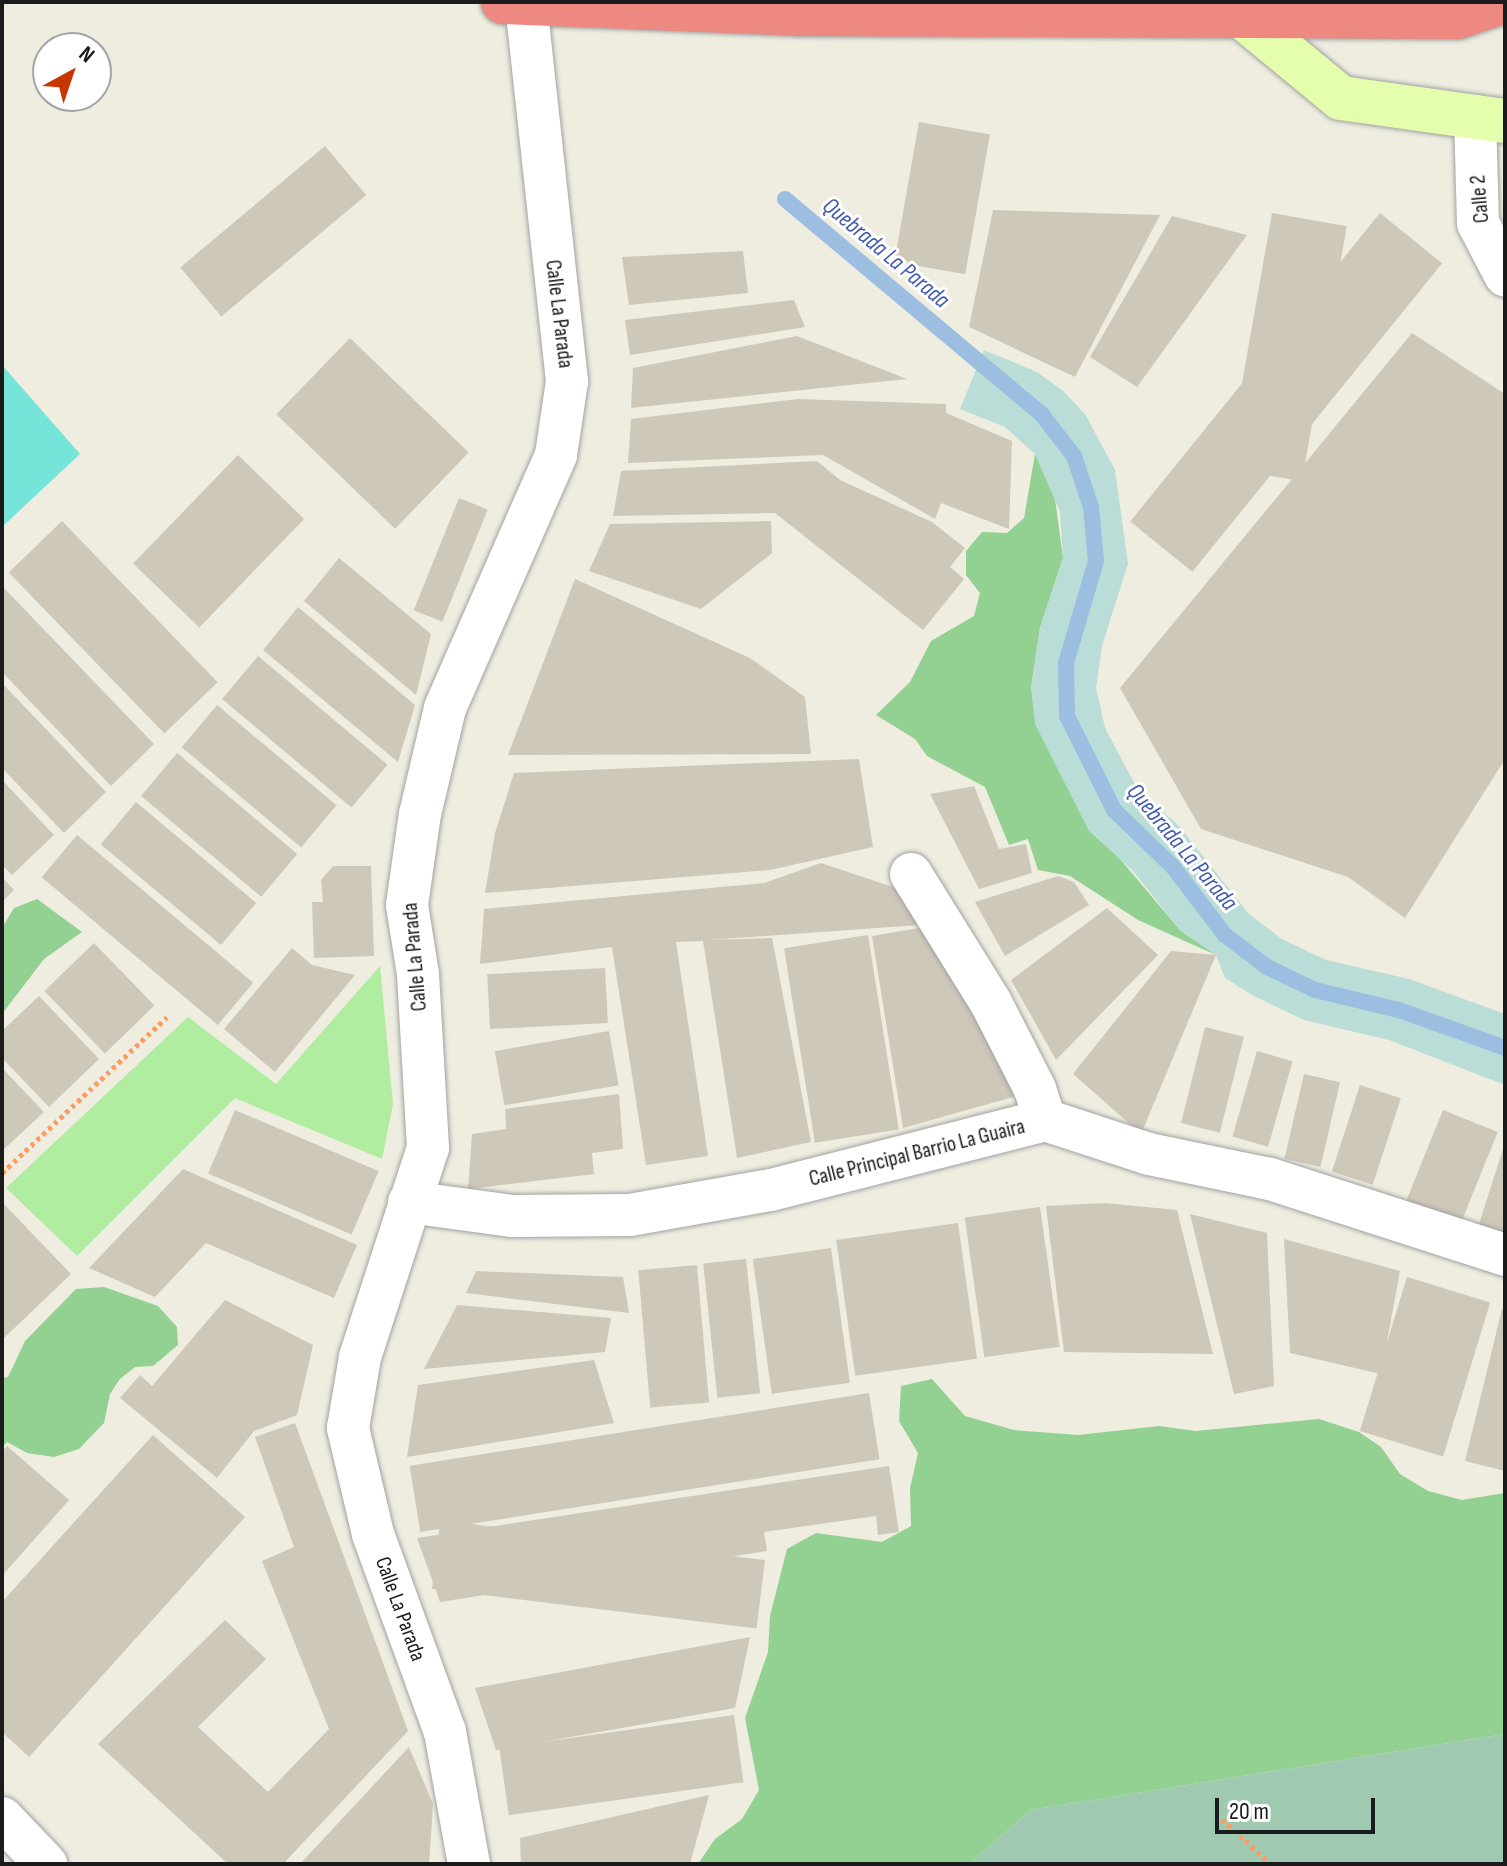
<!DOCTYPE html>
<style>
body{margin:0}
#map{position:relative;width:1507px;height:1866px;overflow:hidden;background:#eeede0;font-family:"Sofia Sans Condensed",sans-serif}
div>[style]{position:absolute}
.grass>*{inset:0;background:#b1eda0}
.forest>*{inset:0;background:#92d191}
.wetland>*{inset:0;background:#bbddd7}
.cemetery>*{inset:0;background:#9fc9b1}
.pitch>*{inset:0;background:#76e4d8}
.stream>*{height:16px;margin:-8px;padding:0 8px;transform-origin:8px;border-radius:8px;background:#9cbee0}
.building>*{inset:0;background:#cec8b9;transform-origin:0 0}
.path>*{height:5px;margin-top:-2.5px;transform-origin:0;background:repeating-linear-gradient(90deg,#ff9b60 0 4px,transparent 0 8px)}
.roads{filter:drop-shadow(0 0 2px #a2a2a2) drop-shadow(0 0 2px #a2a2a2)}
.street>*{height:42px;margin:-21px;padding:0 21px;transform-origin:21px;border-radius:21px;background:#fff}
.secondary>*{height:44px;margin:-22px;padding:0 22px;transform-origin:22px;border-radius:22px;background:#e4fead}
.highway>*{height:44px;margin:-22px;padding:0 22px;transform-origin:22px;border-radius:22px;background:#ed8980}
span{translate:-50% -50%;white-space:nowrap;text-align:center;line-height:1.15;-webkit-text-stroke:6px #fff;paint-order:stroke}
.street-label{font-size:22px;color:#1b1b1b}
.water-label{font-size:24px;color:#415bb1;font-style:italic}
.frame{position:absolute;inset:0;border:4px solid #1b1b1b;pointer-events:none}
.north{position:absolute;left:32px;top:32px;width:80px;height:80px;box-sizing:border-box;background:#fff;border:2px solid #a4a4a4;border-radius:50%;rotate:40deg;font-size:22px;font-weight:700;line-height:32px;text-align:center;color:#1b1b1b}
.north::after{content:'';display:block;margin:auto;width:28px;height:36px;background:#c73600;clip-path:polygon(50% 0,100% 100%,50% 72%,0 100%)}
.scale{position:absolute;left:1215px;top:1798px;width:160px;height:36px;box-sizing:border-box;border:4px solid #1b1b1b;border-top:0;padding-left:10px;font-size:24px;line-height:28px;white-space:nowrap;color:#1b1b1b;-webkit-text-stroke:6px #fff;paint-order:stroke}
</style>
<div id="map">
<div class="grass">
<div style="clip-path:polygon(380px 966px,393px 1104px,382px 1159px,235px 1098px,77px 1256px,6px 1188px,188px 1017px,276px 1084px)"></div>
</div>
<div class="forest">
<div style="clip-path:polygon(1035px 454px,1054px 491px,1063px 558px,1040px 628px,1031px 688px,1114px 852px,1181px 931px,1216px 955px,1138px 920px,1070px 876px,1038px 870px,1028px 839px,1009px 845px,985px 787px,927px 756px,915px 739px,876px 715px,910px 682px,931px 641px,974px 616px,980px 593px,966px 575px,966px 551px,982px 532px,1007px 533px,1024px 518px)"></div>
<div style="clip-path:polygon(37px 899px,82px 932px,44px 959px,2px 1014px,2px 928px,14px 908px)"></div>
<div style="clip-path:polygon(104px 1287px,158px 1306px,177px 1327px,178px 1345px,153px 1366px,135px 1367px,120px 1379px,110px 1394px,104px 1423px,79px 1449px,54px 1457px,27px 1453px,7px 1442px,2px 1447px,2px 1378px,8px 1377px,25px 1341px,76px 1289px)"></div>
<div style="clip-path:polygon(932px 1379px,965px 1416px,1014px 1430px,1078px 1435px,1159px 1426px,1196px 1431px,1319px 1419px,1359px 1432px,1381px 1447px,1400px 1474px,1428px 1491px,1462px 1500px,1505px 1493px,1505px 1734px,1031px 1810px,969px 1864px,698px 1864px,715px 1839px,742px 1819px,759px 1790px,745px 1718px,768px 1652px,770px 1616px,787px 1549px,816px 1533px,882px 1542px,911px 1526px,910px 1488px,918px 1453px,899px 1421px,901px 1386px)"></div>
</div>
<div class="wetland">
<div style="clip-path:polygon(984px 350px,1037px 372px,1063px 391px,1085px 414px,1115px 470px,1128px 564px,1102px 646px,1096px 688px,1105px 728px,1138px 790px,1179px 826px,1249px 914px,1282px 939px,1326px 960px,1409px 979px,1505px 1014px,1505px 1085px,1389px 1040px,1304px 1020px,1252px 995px,1225px 978px,1216px 955px,1181px 931px,1133px 871px,1089px 831px,1035px 724px,1031px 688px,1040px 628px,1063px 558px,1060px 512px,1035px 454px,1005px 427px,960px 409px)"></div>
</div>
<div class="cemetery">
<div style="clip-path:polygon(1505px 1734px,1505px 1864px,969px 1864px,1031px 1810px)"></div>
</div>
<div class="pitch">
<div style="clip-path:polygon(2px 365px,80px 454px,2px 527px)"></div>
</div>
<div class="stream">
<div style="left:785px;top:199px;width:336px;rotate:40deg"></div>
<div style="left:1042px;top:415px;width:52px;rotate:52deg"></div>
<div style="left:1074px;top:456px;width:54px;rotate:71.6deg"></div>
<div style="left:1091px;top:507px;width:54px;rotate:84.7deg"></div>
<div style="left:1096px;top:561px;width:106px;rotate:106.4deg"></div>
<div style="left:1066px;top:663px;width:53px;rotate:88.9deg"></div>
<div style="left:1067px;top:716px;width:105px;rotate:63.4deg"></div>
<div style="left:1114px;top:810px;width:82px;rotate:44deg"></div>
<div style="left:1173px;top:867px;width:86px;rotate:52.6deg"></div>
<div style="left:1225px;top:935px;width:53px;rotate:37.3deg"></div>
<div style="left:1267px;top:967px;width:53px;rotate:25.6deg"></div>
<div style="left:1315px;top:990px;width:86px;rotate:13.4deg"></div>
<div style="left:1399px;top:1010px;width:113px;rotate:19.7deg"></div>
</div>
<div class="building">
<div style="left:919px;top:122px;width:72px;height:142px;rotate:10deg"></div>
<div style="left:325px;top:146px;width:64px;height:189px;rotate:50deg"></div>
<div style="clip-path:polygon(993px 210px,1160px 215px,1075px 377px,969px 327px)"></div>
<div style="left:1272px;top:213px;width:76px;height:259px;rotate:10deg"></div>
<div style="left:1380px;top:213px;width:80px;height:397px;rotate:39deg"></div>
<div style="clip-path:polygon(1172px 216px,1247px 235px,1137px 387px,1090px 357px)"></div>
<div style="clip-path:polygon(743px 251px,748px 293px,629px 305px,622px 257px)"></div>
<div style="clip-path:polygon(794px 300px,805px 327px,630px 355px,625px 320px)"></div>
<div style="clip-path:polygon(1412px 333px,1505px 394px,1505px 759px,1405px 918px,1348px 877px,1201px 829px,1120px 688px)"></div>
<div style="clip-path:polygon(797px 336px,907px 379px,631px 408px,633px 368px)"></div>
<div style="left:350px;top:338px;width:165px;height:106px;rotate:44deg"></div>
<div style="clip-path:polygon(798px 399px,946px 404px,946px 413px,1012px 441px,1009px 529px,941px 503px,935px 519px,823px 455px,628px 463px,631px 419px)"></div>
<div style="left:238px;top:455px;width:92px;height:151px;rotate:44deg"></div>
<div style="clip-path:polygon(817px 461px,840px 480px,932px 522px,965px 548px,950px 567px,964px 579px,923px 630px,775px 513px,613px 516px,621px 471px)"></div>
<div style="left:459px;top:498px;width:31px;height:121px;rotate:22deg"></div>
<div style="left:62px;top:521px;width:224px;height:74px;rotate:46deg"></div>
<div style="clip-path:polygon(771px 521px,772px 553px,701px 609px,589px 571px,610px 524px)"></div>
<div style="clip-path:polygon(339px 558px,431px 634px,416px 695px,304px 601px)"></div>
<div style="clip-path:polygon(575px 579px,750px 658px,805px 697px,811px 754px,508px 755px)"></div>
<div style="clip-path:polygon(2px 586px,154px 744px,111px 786px,2px 672px)"></div>
<div style="clip-path:polygon(298px 607px,415px 705px,398px 762px,263px 650px)"></div>
<div style="left:258px;top:656px;width:169px;height:56px;rotate:40deg"></div>
<div style="clip-path:polygon(2px 683px,106px 792px,64px 833px,2px 768px)"></div>
<div style="left:217px;top:705px;width:156px;height:55px;rotate:40deg"></div>
<div style="left:177px;top:753px;width:157px;height:56px;rotate:40deg"></div>
<div style="clip-path:polygon(859px 759px,873px 847px,770px 870px,485px 893px,495px 833px,514px 773px)"></div>
<div style="clip-path:polygon(2px 780px,54px 835px,12px 875px,2px 865px)"></div>
<div style="clip-path:polygon(974px 786px,999px 849px,1026px 844px,1032px 873px,979px 889px,930px 794px)"></div>
<div style="left:136px;top:802px;width:157px;height:55px;rotate:40deg"></div>
<div style="left:77px;top:835px;width:230px;height:55px;rotate:40deg"></div>
<div style="clip-path:polygon(821px 863px,917px 895px,919px 925px,708px 940px,772px 938px,811px 1142px,737px 1158px,703px 941px,676px 942px,708px 1156px,646px 1165px,612px 947px,480px 964px,484px 909px,764px 883px)"></div>
<div style="clip-path:polygon(333px 866px,371px 866px,374px 956px,314px 958px,312px 902px,323px 902px,321px 880px)"></div>
<div style="clip-path:polygon(1058px 876px,1074px 882px,1089px 905px,1005px 956px,975px 902px)"></div>
<div style="clip-path:polygon(2px 877px,14px 890px,2px 902px)"></div>
<div style="clip-path:polygon(1107px 908px,1158px 955px,1056px 1060px,1011px 980px)"></div>
<div style="clip-path:polygon(930px 926px,1017px 1096px,903px 1128px,872px 936px)"></div>
<div style="left:868px;top:935px;width:197px;height:85px;rotate:81deg"></div>
<div style="left:94px;top:943px;width:87px;height:69px;rotate:46deg"></div>
<div style="clip-path:polygon(292px 948px,312px 965px,355px 975px,275px 1072px,224px 1029px)"></div>
<div style="clip-path:polygon(1171px 951px,1216px 955px,1141px 1134px,1073px 1074px)"></div>
<div style="left:605px;top:968px;width:55px;height:118px;rotate:87deg"></div>
<div style="clip-path:polygon(39px 996px,99px 1059px,49px 1107px,2px 1058px,2px 1031px)"></div>
<div style="left:1205px;top:1027px;width:40px;height:99px;rotate:14deg"></div>
<div style="left:609px;top:1031px;width:55px;height:116px;rotate:80deg"></div>
<div style="left:1257px;top:1051px;width:37px;height:89px;rotate:16deg"></div>
<div style="clip-path:polygon(2px 1068px,44px 1112px,2px 1151px)"></div>
<div style="left:1304px;top:1074px;width:37px;height:87px;rotate:13deg"></div>
<div style="left:1360px;top:1085px;width:43px;height:91px;rotate:18deg"></div>
<div style="clip-path:polygon(619px 1094px,623px 1149px,592px 1153px,594px 1174px,468px 1189px,472px 1134px,506px 1129px,505px 1109px)"></div>
<div style="left:235px;top:1110px;width:156px;height:69px;rotate:23deg"></div>
<div style="left:1443px;top:1110px;width:59px;height:105px;rotate:22deg"></div>
<div style="clip-path:polygon(1504px 1146px,1505px 1146px,1505px 1236px,1478px 1227px)"></div>
<div style="clip-path:polygon(183px 1169px,357px 1245px,334px 1298px,206px 1243px,155px 1297px,89px 1268px)"></div>
<div style="clip-path:polygon(2px 1202px,71px 1274px,2px 1340px)"></div>
<div style="clip-path:polygon(1105px 1203px,1177px 1210px,1213px 1354px,1064px 1352px,1046px 1206px)"></div>
<div style="left:1040px;top:1207px;width:141px;height:76px;rotate:82deg"></div>
<div style="clip-path:polygon(1190px 1214px,1267px 1233px,1274px 1386px,1234px 1394px)"></div>
<div style="left:958px;top:1223px;width:137px;height:123px;rotate:82deg"></div>
<div style="clip-path:polygon(1284px 1239px,1400px 1271px,1381px 1374px,1290px 1353px)"></div>
<div style="left:831px;top:1248px;width:136px;height:79px;rotate:82deg"></div>
<div style="left:746px;top:1259px;width:135px;height:43px;rotate:84deg"></div>
<div style="left:697px;top:1265px;width:138px;height:59px;rotate:85deg"></div>
<div style="clip-path:polygon(476px 1271px,623px 1277px,629px 1313px,466px 1293px)"></div>
<div style="left:1407px;top:1277px;width:87px;height:161px;rotate:17deg"></div>
<div style="clip-path:polygon(225px 1300px,313px 1345px,297px 1415px,254px 1431px,217px 1478px,120px 1398px,140px 1375px,152px 1386px)"></div>
<div style="clip-path:polygon(457px 1305px,611px 1318px,605px 1352px,424px 1369px)"></div>
<div style="clip-path:polygon(1502px 1309px,1505px 1310px,1505px 1471px,1465px 1461px)"></div>
<div style="clip-path:polygon(594px 1360px,614px 1423px,407px 1457px,418px 1385px)"></div>
<div style="left:869px;top:1393px;width:67px;height:465px;rotate:81deg"></div>
<div style="clip-path:polygon(295px 1423px,408px 1731px,283px 1864px,228px 1864px,98px 1744px,225px 1620px,266px 1659px,198px 1727px,268px 1792px,329px 1729px,262px 1561px,294px 1547px,255px 1437px)"></div>
<div style="clip-path:polygon(153px 1435px,245px 1517px,29px 1757px,2px 1732px,2px 1602px)"></div>
<div style="clip-path:polygon(7px 1446px,69px 1500px,2px 1576px,2px 1452px)"></div>
<div style="clip-path:polygon(889px 1466px,899px 1532px,878px 1535px,876px 1516px,764px 1532px,767px 1551px,440px 1602px,417px 1538px)"></div>
<div style="left:765px;top:1560px;width:69px;height:327px;rotate:97deg"></div>
<div style="clip-path:polygon(750px 1637px,735px 1708px,496px 1750px,475px 1688px)"></div>
<div style="left:734px;top:1715px;width:68px;height:237px;rotate:82deg"></div>
<div style="clip-path:polygon(409px 1747px,433px 1804px,429px 1864px,300px 1864px)"></div>
<div style="clip-path:polygon(709px 1795px,690px 1864px,521px 1864px,520px 1838px)"></div>
</div>
<div class="path">
<div style="left:2px;top:1173px;width:227px;rotate:-43.4deg"></div>
<div style="left:1222px;top:1819px;width:67px;rotate:42.6deg"></div>
</div>
<div class="roads">
<div class="street">
<div style="left:1475px;top:116px;width:107px;rotate:88.4deg"></div>
<div style="left:1478px;top:223px;width:59px;rotate:62.6deg"></div>
<div style="left:911px;top:874px;width:152px;rotate:58.2deg"></div>
<div style="left:991px;top:1003px;width:97px;rotate:62.9deg"></div>
<div style="left:1035px;top:1089px;width:33px;rotate:72deg"></div>
<div style="left:409px;top:1202px;width:105px;rotate:7.7deg"></div>
<div style="left:513px;top:1216px;width:117px;rotate:-0.5deg"></div>
<div style="left:630px;top:1215px;width:143px;rotate:-10.1deg"></div>
<div style="left:771px;top:1190px;width:283px;rotate:-14.3deg"></div>
<div style="left:1045px;top:1120px;width:109px;rotate:18.1deg"></div>
<div style="left:1149px;top:1154px;width:124px;rotate:11.7deg"></div>
<div style="left:1270px;top:1179px;width:247px;rotate:17.9deg"></div>
<div style="left:2px;top:1818px;width:64px;rotate:46.3deg"></div>
<div style="left:469px;top:1864px;width:134px;rotate:-100.3deg"></div>
<div style="left:445px;top:1732px;width:211px;rotate:-110deg"></div>
<div style="left:373px;top:1534px;width:109px;rotate:-103.3deg"></div>
<div style="left:348px;top:1428px;width:72px;rotate:-80.4deg"></div>
<div style="left:360px;top:1357px;width:220px;rotate:-72deg"></div>
<div style="left:428px;top:1148px;width:174px;rotate:-93.3deg"></div>
<div style="left:418px;top:974px;width:70px;rotate:-99.1deg"></div>
<div style="left:407px;top:905px;width:92px;rotate:-81.9deg"></div>
<div style="left:420px;top:814px;width:109px;rotate:-76.7deg"></div>
<div style="left:445px;top:708px;width:276px;rotate:-66.3deg"></div>
<div style="left:556px;top:455px;width:75px;rotate:-81.5deg"></div>
<div style="left:567px;top:381px;width:381px;rotate:-96.2deg"></div>
</div>
<div class="secondary">
<div style="left:1239px;top:14px;width:132px;rotate:39.5deg"></div>
<div style="left:1341px;top:98px;width:166px;rotate:8deg"></div>
</div>
<div class="highway">
<div style="left:503px;top:2px;width:295px;rotate:2.3deg"></div>
<div style="left:798px;top:14px;width:660px;rotate:0.26deg"></div>
<div style="left:1458px;top:17px;width:46px;rotate:-18.8deg"></div>
</div>
</div>
<div class="street-label">
<span style="left:1480px;top:199px;rotate:-95deg">Calle 2</span>
<span style="left:559px;top:314px;rotate:83deg">Calle La Parada</span>
<span style="left:415px;top:957px;rotate:-95deg">Calle La Parada</span>
<span style="left:917px;top:1153px;rotate:-14deg">Calle Principal Barrio La Guaira</span>
<span style="left:400px;top:1609px;rotate:70deg">Calle La Parada</span>
</div>
<div class="water-label">
<span style="left:886px;top:253px;rotate:40deg">Quebrada La Parada</span>
<span style="left:1182px;top:847px;rotate:50deg">Quebrada La Parada</span>
</div>
<div class="frame"></div>
<div class="north">N</div>
<div class="scale">20 m</div>
</div>
